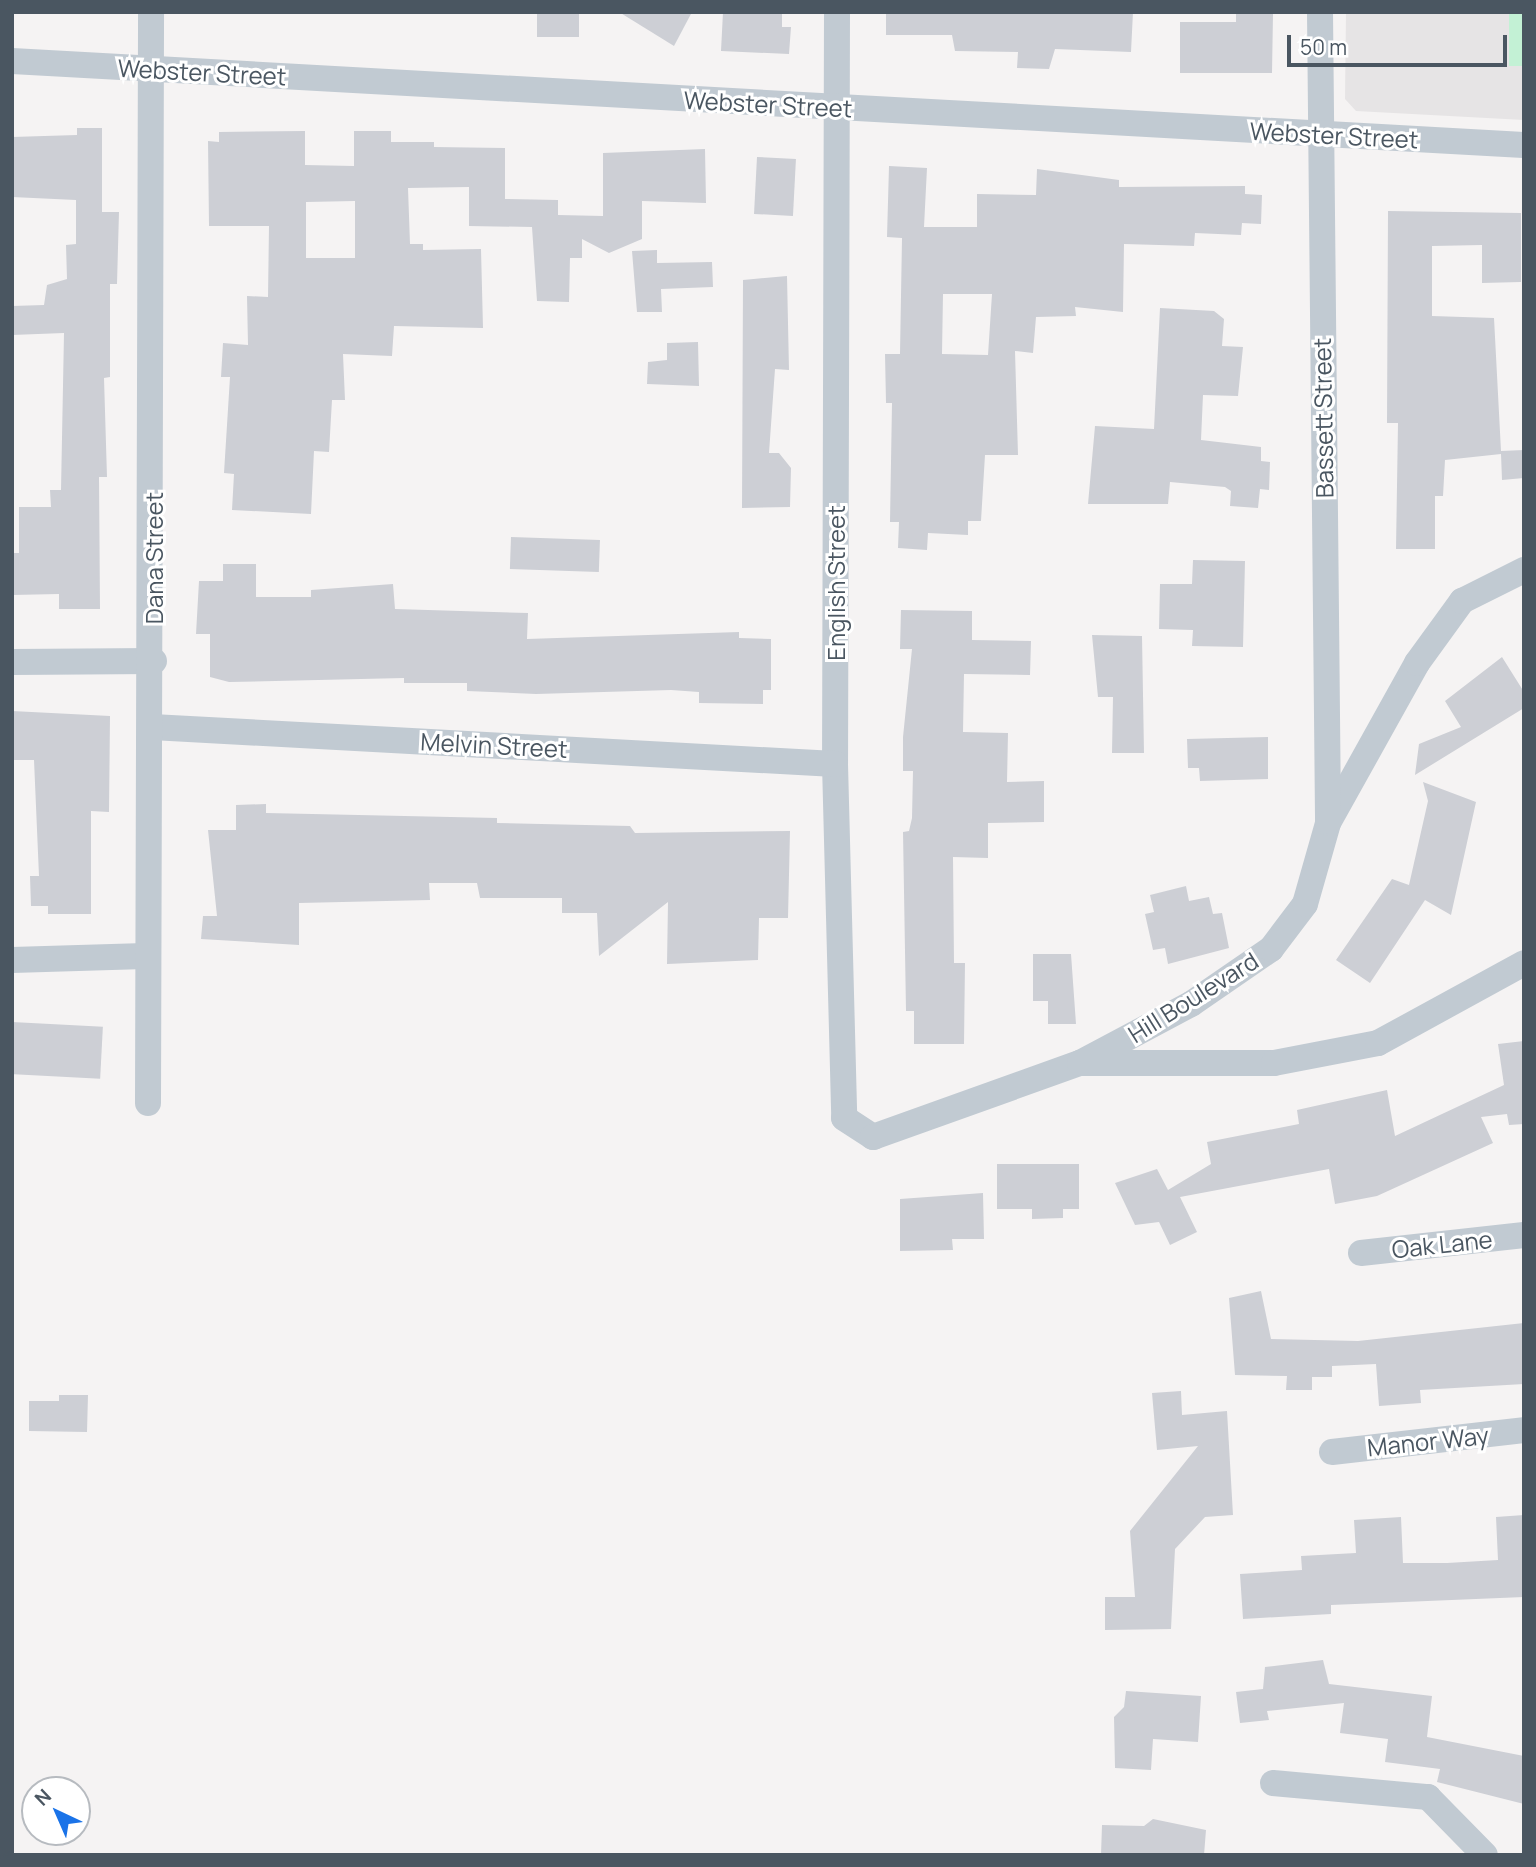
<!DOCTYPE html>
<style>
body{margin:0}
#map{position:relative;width:1536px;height:1867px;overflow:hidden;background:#f5f3f3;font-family:Manrope,sans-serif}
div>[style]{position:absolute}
.education>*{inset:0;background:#e6e4e5}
.green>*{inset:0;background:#c3f1d5;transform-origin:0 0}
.building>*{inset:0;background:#cdcfd5;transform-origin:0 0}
.minor>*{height:26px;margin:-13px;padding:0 13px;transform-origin:13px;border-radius:13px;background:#c1cad2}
span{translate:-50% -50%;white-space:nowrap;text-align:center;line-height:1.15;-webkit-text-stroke:6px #fff;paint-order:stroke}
.street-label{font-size:24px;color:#4a5661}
.frame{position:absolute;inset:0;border:14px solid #4a5661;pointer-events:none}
.north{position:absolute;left:21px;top:1776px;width:70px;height:70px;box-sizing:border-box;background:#fff;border:2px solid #b7bbc0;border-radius:50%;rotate:316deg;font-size:19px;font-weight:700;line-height:28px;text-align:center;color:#4a5661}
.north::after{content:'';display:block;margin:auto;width:24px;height:32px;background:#1a73e8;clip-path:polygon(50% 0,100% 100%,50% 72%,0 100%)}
.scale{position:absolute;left:1287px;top:35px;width:220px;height:32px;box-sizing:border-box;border:4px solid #4a5661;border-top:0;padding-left:9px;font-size:21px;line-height:24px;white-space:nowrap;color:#4a5661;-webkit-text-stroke:5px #fff;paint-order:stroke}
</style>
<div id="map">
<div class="education">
<div style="clip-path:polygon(1346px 12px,1524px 12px,1524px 120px,1356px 111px,1345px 99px)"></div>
</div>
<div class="green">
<div style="left:1509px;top:12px;width:15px;height:54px"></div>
</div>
<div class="building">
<div style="left:537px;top:12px;width:42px;height:25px"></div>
<div style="clip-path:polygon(619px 12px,692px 12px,674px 46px)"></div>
<div style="clip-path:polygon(723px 12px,782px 12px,782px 27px,791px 27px,789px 54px,721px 51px)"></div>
<div style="clip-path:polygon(886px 12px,1133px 12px,1131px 52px,1055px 49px,1049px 69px,1017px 68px,1018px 52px,955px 51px,952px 35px,886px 35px)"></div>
<div style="clip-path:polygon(1236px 14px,1273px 14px,1272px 73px,1180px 73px,1180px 22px,1236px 22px)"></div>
<div style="clip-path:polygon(77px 128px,102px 128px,102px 212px,119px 212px,117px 284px,110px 284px,110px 377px,104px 378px,107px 477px,99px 477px,100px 609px,59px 609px,59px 594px,12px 595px,12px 553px,19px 553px,19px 507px,51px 507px,50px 490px,61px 490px,64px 333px,12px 335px,12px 306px,44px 305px,47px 285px,67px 279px,66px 245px,76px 244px,76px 200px,12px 197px,12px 137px,77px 135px)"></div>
<div style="clip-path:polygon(evenodd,305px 131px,305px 165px,354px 166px,354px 131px,391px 131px,391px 142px,434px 142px,434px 147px,505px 148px,505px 199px,558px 200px,558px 215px,603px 216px,603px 153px,705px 149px,706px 203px,642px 201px,642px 239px,609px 253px,582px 239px,582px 258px,570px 258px,569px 302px,537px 301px,532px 227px,469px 226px,469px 187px,408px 188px,410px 244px,423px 244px,423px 250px,481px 249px,483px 328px,394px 326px,392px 356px,343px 354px,345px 400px,332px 400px,329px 452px,314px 451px,311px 514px,232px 510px,234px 474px,224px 473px,230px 377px,221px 377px,223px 343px,248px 345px,247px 296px,268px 297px,269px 226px,209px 226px,208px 141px,219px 142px,219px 132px,305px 131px,355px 201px,355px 258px,306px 258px,306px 202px,355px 201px)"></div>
<div style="left:757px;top:157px;width:39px;height:57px;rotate:3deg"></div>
<div style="clip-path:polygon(evenodd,889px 166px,927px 168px,924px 227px,977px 227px,977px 194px,1036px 195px,1037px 169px,1119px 180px,1119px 187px,1245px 186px,1245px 194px,1262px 195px,1261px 224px,1242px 223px,1241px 235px,1195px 233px,1194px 246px,1124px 244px,1123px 312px,1075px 307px,1076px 316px,1036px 317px,1033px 353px,1015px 351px,1018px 455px,985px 455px,981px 521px,968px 521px,968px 535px,928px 533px,927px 550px,898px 548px,899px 522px,890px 522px,892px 403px,886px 403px,885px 354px,900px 354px,902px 238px,887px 237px,889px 166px,943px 294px,992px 294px,988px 355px,942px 354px,943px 294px)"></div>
<div style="clip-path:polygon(1388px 211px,1521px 213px,1521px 282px,1482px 283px,1482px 245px,1432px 246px,1432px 316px,1494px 318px,1501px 451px,1524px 450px,1524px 478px,1502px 480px,1501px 454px,1445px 460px,1443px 496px,1435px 496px,1435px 549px,1396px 549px,1398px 423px,1387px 423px)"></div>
<div style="clip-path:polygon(657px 250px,657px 263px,712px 262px,713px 287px,661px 289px,662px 312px,637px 312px,632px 251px)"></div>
<div style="clip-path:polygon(787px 276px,789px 370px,775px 369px,769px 453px,779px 453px,791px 468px,790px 507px,742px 508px,743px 280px)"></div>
<div style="clip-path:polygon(1160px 308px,1214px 311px,1224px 319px,1222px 346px,1243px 347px,1238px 396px,1203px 395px,1201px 440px,1261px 447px,1261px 461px,1270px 462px,1269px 490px,1260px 489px,1258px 508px,1230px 506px,1231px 491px,1225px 487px,1170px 482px,1168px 504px,1088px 504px,1095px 426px,1154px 429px)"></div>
<div style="clip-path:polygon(698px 342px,699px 386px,647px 384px,648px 362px,667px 360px,667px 343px)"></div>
<div style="left:511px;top:537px;width:89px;height:32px;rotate:2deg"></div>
<div style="clip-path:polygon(1193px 560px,1245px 561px,1243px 647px,1192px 646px,1193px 630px,1159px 629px,1160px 584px,1192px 584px)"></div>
<div style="clip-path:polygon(223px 564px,256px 564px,256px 597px,311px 597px,311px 590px,393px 584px,395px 609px,528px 613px,527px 639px,739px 632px,739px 638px,771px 639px,771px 690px,763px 690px,763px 704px,699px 703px,699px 692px,671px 690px,536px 694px,467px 691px,467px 683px,404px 683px,404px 678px,229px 682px,210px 677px,210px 634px,196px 634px,199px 581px,223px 581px)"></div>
<div style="clip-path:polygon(901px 610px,972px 611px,972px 640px,1031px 641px,1030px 675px,964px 674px,963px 732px,1008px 733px,1007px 782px,1044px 781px,1044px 822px,988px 823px,988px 858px,953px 857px,954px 963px,965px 963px,964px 1044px,914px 1044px,914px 1011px,906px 1011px,903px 832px,909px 831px,912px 818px,913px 771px,903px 771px,903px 737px,912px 649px,900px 649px)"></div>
<div style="clip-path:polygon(1092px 635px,1142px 636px,1144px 753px,1112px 753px,1113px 697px,1098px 697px)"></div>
<div style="clip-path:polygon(1502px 657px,1524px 692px,1524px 708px,1415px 775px,1419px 744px,1461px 727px,1445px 701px)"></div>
<div style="clip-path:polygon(12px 711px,110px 716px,109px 812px,91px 811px,91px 914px,48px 914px,48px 906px,31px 906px,30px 876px,39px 876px,34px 760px,12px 760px)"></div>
<div style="clip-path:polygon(1268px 737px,1268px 779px,1200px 781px,1199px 768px,1188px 768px,1187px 739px)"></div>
<div style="clip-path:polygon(1423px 782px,1476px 802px,1451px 915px,1425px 900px,1370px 983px,1336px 960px,1392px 879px,1409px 885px,1428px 801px)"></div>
<div style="clip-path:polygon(266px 804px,266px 813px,497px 818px,497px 823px,630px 826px,635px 833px,790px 831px,788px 918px,759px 918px,758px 960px,667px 964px,668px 902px,599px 956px,597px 913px,562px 913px,562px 898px,480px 898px,477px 883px,429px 883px,430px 900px,299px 903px,299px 945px,201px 939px,203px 916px,217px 916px,208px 830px,236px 830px,236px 805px)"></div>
<div style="clip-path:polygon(1186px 886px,1189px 901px,1209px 897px,1213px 914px,1222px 913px,1229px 948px,1168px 964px,1165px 948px,1153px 950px,1145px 914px,1154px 912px,1150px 895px)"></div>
<div style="clip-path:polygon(1033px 954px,1071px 954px,1076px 1024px,1048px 1024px,1048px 1001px,1033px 1001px)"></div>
<div style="left:12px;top:1022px;width:91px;height:52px;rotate:3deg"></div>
<div style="clip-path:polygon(1524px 1041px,1524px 1124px,1509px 1125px,1507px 1114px,1481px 1117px,1493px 1143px,1377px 1196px,1335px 1204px,1329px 1169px,1180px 1197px,1197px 1232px,1170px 1245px,1159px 1222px,1135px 1225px,1115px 1183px,1157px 1169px,1168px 1190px,1211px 1164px,1207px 1142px,1299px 1124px,1297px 1110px,1387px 1090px,1395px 1136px,1504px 1085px,1498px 1044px)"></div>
<div style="clip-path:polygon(997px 1164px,1079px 1164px,1079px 1209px,1063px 1209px,1063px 1218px,1032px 1219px,1032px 1209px,997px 1209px)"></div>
<div style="clip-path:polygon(983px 1193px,984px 1239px,952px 1239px,953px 1250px,900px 1251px,900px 1199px)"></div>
<div style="clip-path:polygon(1261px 1291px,1271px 1339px,1358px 1341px,1524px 1323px,1524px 1384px,1420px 1390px,1421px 1403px,1379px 1406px,1376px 1364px,1332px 1366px,1332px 1377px,1312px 1377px,1312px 1390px,1286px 1390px,1287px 1376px,1235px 1375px,1229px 1298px)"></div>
<div style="clip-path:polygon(1181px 1391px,1182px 1415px,1227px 1411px,1233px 1515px,1205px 1517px,1175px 1549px,1171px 1629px,1105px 1630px,1105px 1597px,1135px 1597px,1130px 1531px,1198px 1446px,1157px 1450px,1152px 1393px)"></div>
<div style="clip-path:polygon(59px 1395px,88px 1395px,87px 1432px,29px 1431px,29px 1401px,59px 1401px)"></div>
<div style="clip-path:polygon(1524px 1515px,1524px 1597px,1331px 1605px,1331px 1614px,1243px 1619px,1240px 1574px,1302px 1570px,1301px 1556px,1356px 1553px,1354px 1520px,1401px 1517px,1403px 1563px,1447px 1563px,1498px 1560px,1496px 1517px)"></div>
<div style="clip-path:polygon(1323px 1660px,1329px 1684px,1432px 1696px,1427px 1737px,1524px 1756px,1524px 1804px,1437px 1782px,1440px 1769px,1385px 1762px,1388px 1739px,1340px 1733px,1344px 1703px,1267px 1711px,1269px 1720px,1240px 1723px,1236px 1692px,1263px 1689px,1265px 1667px)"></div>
<div style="clip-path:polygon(1126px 1691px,1201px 1696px,1198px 1742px,1153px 1739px,1151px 1770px,1115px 1768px,1114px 1717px,1124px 1707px)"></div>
<div style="clip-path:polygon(1153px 1819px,1206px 1830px,1204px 1855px,1101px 1855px,1102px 1825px,1144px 1826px)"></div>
</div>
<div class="minor">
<div style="left:837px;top:12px;width:752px;rotate:90.15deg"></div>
<div style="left:835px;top:764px;width:354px;rotate:88.5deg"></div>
<div style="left:844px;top:1118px;width:35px;rotate:33deg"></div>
<div style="left:873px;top:1137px;width:220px;rotate:-19.7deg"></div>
<div style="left:1080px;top:1063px;width:126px;rotate:-28deg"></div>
<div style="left:1191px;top:1004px;width:97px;rotate:-34.5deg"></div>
<div style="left:1271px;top:949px;width:56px;rotate:-52.9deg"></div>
<div style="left:1305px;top:904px;width:84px;rotate:-74.1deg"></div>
<div style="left:1328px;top:823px;width:183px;rotate:-60.9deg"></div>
<div style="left:1417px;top:663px;width:77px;rotate:-54deg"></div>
<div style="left:1462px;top:601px;width:69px;rotate:-26.6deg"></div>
<div style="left:1320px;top:12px;width:809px;rotate:89.43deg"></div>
<div style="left:12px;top:61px;width:1514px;rotate:3.18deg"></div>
<div style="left:12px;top:662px;width:142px;rotate:-0.4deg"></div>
<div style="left:152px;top:727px;width:684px;rotate:3.1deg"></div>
<div style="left:12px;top:960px;width:133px;rotate:-1.7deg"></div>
<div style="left:1080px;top:1063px;width:194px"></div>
<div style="left:1274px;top:1063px;width:106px;rotate:-10.9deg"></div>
<div style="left:1378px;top:1043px;width:166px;rotate:-28.7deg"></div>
<div style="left:148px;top:1103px;width:1091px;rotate:-89.84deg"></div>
<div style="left:1361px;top:1253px;width:164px;rotate:-6.3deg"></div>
<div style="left:1332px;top:1452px;width:193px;rotate:-6.5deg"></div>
<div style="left:1273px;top:1783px;width:156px;rotate:5.2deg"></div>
<div style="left:1428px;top:1797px;width:81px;rotate:45.5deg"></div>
</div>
<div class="street-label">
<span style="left:202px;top:72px;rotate:3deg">Webster Street</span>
<span style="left:768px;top:104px;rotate:3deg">Webster Street</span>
<span style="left:1334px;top:135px;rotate:3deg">Webster Street</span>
<span style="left:1323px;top:418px;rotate:-91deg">Bassett Street</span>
<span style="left:154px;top:558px;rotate:-90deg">Dana Street</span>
<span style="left:836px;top:583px;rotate:-90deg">English Street</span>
<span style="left:494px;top:745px;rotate:3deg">Melvin Street</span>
<span style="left:1193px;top:997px;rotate:-32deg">Hill Boulevard</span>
<span style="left:1442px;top:1244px;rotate:-6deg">Oak Lane</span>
<span style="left:1428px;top:1441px;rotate:-6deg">Manor Way</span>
</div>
<div class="frame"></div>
<div class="north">N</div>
<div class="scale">50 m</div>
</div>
